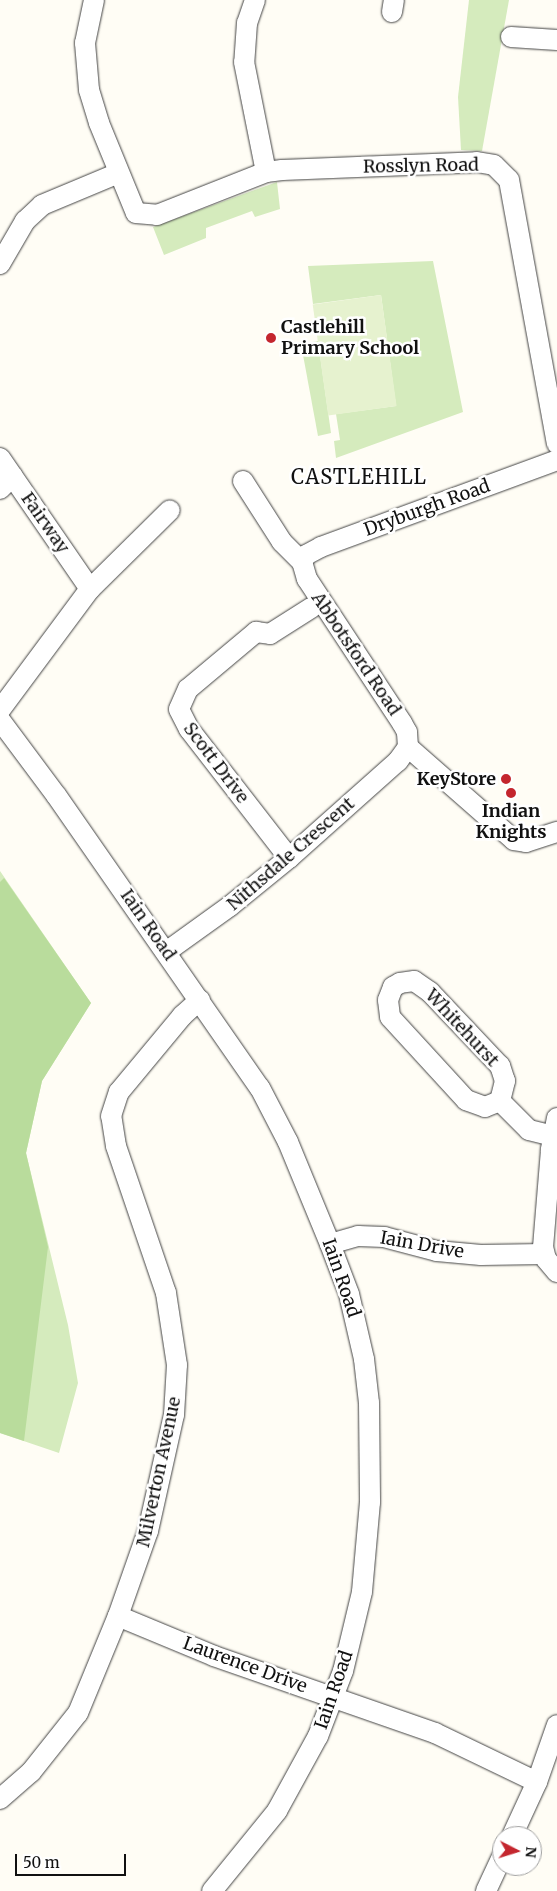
<!DOCTYPE html>
<style>
body{margin:0}
#map{position:relative;width:557px;height:1891px;overflow:hidden;background:#fffdf5;font-family:Merriweather,serif}
div>[style]{position:absolute}
.green>*{inset:0;background:#d5ebbd}
.forest>*{inset:0;background:#b9dc9c}
.pitch>*{inset:0;background:#e6f2cf;transform-origin:0 0}
.roads{filter:drop-shadow(0 0 1px #444) drop-shadow(0 0 1px #444)}
.minor>*{height:20px;margin:-10px;padding:0 10px;transform-origin:10px;border-radius:10px;background:#fff}
.dots>*{width:14px;height:14px;translate:-50% -50%;box-sizing:border-box;border:2px solid #fff;border-radius:50%}
span{translate:-50% -50%;white-space:nowrap;text-align:center;line-height:1.15;-webkit-text-stroke:5px #fff;paint-order:stroke}
.street-label{font-size:18px;color:#111}
.poi-label{font-size:18px;color:#111;font-weight:700}
.left{translate:0 -50%;text-align:left}
.right{translate:-100% -50%;text-align:right}
.quarter-label{font-size:20px;color:#111;letter-spacing:1px}
.north{position:absolute;left:492px;top:1826px;width:50px;height:50px;box-sizing:border-box;background:#fff;border:1px solid #a0a0a0;border-radius:50%;rotate:95deg;font-size:14px;font-weight:700;line-height:20px;text-align:center;color:#111}
.north::after{content:'';display:block;margin:auto;width:18px;height:22px;background:#c4262e;clip-path:polygon(50% 0,100% 100%,50% 72%,0 100%)}
.scale{position:absolute;left:15px;top:1854px;width:111px;height:22px;box-sizing:border-box;border:2px solid #111;border-top:0;padding-left:6px;font-size:15px;line-height:18px;white-space:nowrap;color:#111;-webkit-text-stroke:4px #fff;paint-order:stroke}
</style>
<div id="map">
<div class="green">
<div style="clip-path:polygon(469px 0,509px 0,482px 151px,461px 150px,458px 97px)"></div>
<div style="clip-path:polygon(277px 182px,280px 209px,255px 217px,252px 211px,206px 228px,206px 238px,164px 255px,153px 227px)"></div>
<div style="clip-path:polygon(433px 261px,463px 412px,336px 458px,334px 441px,340px 440px,336px 414px,396px 406px,381px 295px,313px 304px,308px 266px)"></div>
<div style="clip-path:polygon(318px 341px,331px 433px,318px 436px,301px 344px)"></div>
<div style="clip-path:polygon(0 871px,91px 1003px,42px 1081px,26px 1153px,68px 1325px,78px 1383px,59px 1453px,0 1433px)"></div>
</div>
<div class="forest">
<div style="clip-path:polygon(4px 878px,91px 1003px,42px 1081px,26px 1153px,48px 1247px,24px 1441px,0 1433px,0 882px)"></div>
</div>
<div class="pitch">
<div style="left:381px;top:295px;width:112px;height:69px;rotate:82deg"></div>
</div>
<div class="roads">
<div class="minor">
<div style="left:94px;top:0;width:44px;rotate:101.8deg"></div>
<div style="left:85px;top:43px;width:47px;rotate:85.1deg"></div>
<div style="left:89px;top:90px;width:34px;rotate:73deg"></div>
<div style="left:99px;top:123px;width:97px;rotate:67.7deg"></div>
<div style="left:136px;top:213px;width:21px;rotate:5deg"></div>
<div style="left:157px;top:215px;width:117px;rotate:-21.5deg"></div>
<div style="left:266px;top:172px;width:16px;rotate:-7deg"></div>
<div style="left:282px;top:170px;width:195px;rotate:-2.3deg"></div>
<div style="left:477px;top:162px;width:17px;rotate:10deg"></div>
<div style="left:494px;top:165px;width:21px;rotate:45deg"></div>
<div style="left:509px;top:180px;width:268px;rotate:79.7deg"></div>
<div style="left:255px;top:0;width:24px;rotate:109deg"></div>
<div style="left:247px;top:23px;width:39px;rotate:94deg"></div>
<div style="left:244px;top:62px;width:112px;rotate:78.7deg"></div>
<div style="left:392px;top:12px;width:12px;rotate:-81deg"></div>
<div style="left:511px;top:37px;width:46px;rotate:3.7deg"></div>
<div style="left:0;top:264px;width:50px;rotate:-59.8deg"></div>
<div style="left:25px;top:221px;width:23px;rotate:-43deg"></div>
<div style="left:42px;top:205px;width:83px;rotate:-22.6deg"></div>
<div style="left:0;top:458px;width:159px;rotate:55.5deg"></div>
<div style="left:243px;top:481px;width:72px;rotate:57.4deg"></div>
<div style="left:282px;top:542px;width:28px;rotate:45deg"></div>
<div style="left:0;top:489px;width:18px;rotate:-45deg"></div>
<div style="left:0;top:710px;width:151px;rotate:-53.4deg"></div>
<div style="left:90px;top:589px;width:112px;rotate:-44.6deg"></div>
<div style="left:0;top:720px;width:94px;rotate:53.3deg"></div>
<div style="left:56px;top:795px;width:357px;rotate:55.2deg"></div>
<div style="left:260px;top:1088px;width:61px;rotate:62.6deg"></div>
<div style="left:288px;top:1142px;width:110px;rotate:67.6deg"></div>
<div style="left:330px;top:1244px;width:53px;rotate:69.2deg"></div>
<div style="left:349px;top:1294px;width:67px;rotate:77deg"></div>
<div style="left:364px;top:1359px;width:44px;rotate:83.5deg"></div>
<div style="left:369px;top:1403px;width:99px;rotate:89.4deg"></div>
<div style="left:370px;top:1502px;width:90px;rotate:95.1deg"></div>
<div style="left:362px;top:1592px;width:81px;rotate:103.5deg"></div>
<div style="left:343px;top:1671px;width:70px;rotate:111deg"></div>
<div style="left:318px;top:1736px;width:85px;rotate:118.7deg"></div>
<div style="left:277px;top:1811px;width:103px;rotate:129.1deg"></div>
<div style="left:408px;top:747px;width:15px;rotate:-94deg"></div>
<div style="left:407px;top:732px;width:10px;rotate:-119deg"></div>
<div style="left:402px;top:723px;width:173px;rotate:-123.4deg"></div>
<div style="left:307px;top:579px;width:18px;rotate:-106deg"></div>
<div style="left:302px;top:562px;width:8px;rotate:-60deg"></div>
<div style="left:306px;top:555px;width:17px;rotate:-28deg"></div>
<div style="left:321px;top:547px;width:252px;rotate:-20.2deg"></div>
<div style="left:408px;top:747px;width:141px;rotate:41.3deg"></div>
<div style="left:514px;top:840px;width:12px;rotate:9deg"></div>
<div style="left:526px;top:842px;width:33px;rotate:-18deg"></div>
<div style="left:289px;top:858px;width:163px;rotate:-127.8deg"></div>
<div style="left:189px;top:729px;width:22px;rotate:-117deg"></div>
<div style="left:179px;top:709px;width:22px;rotate:-66deg"></div>
<div style="left:188px;top:689px;width:89px;rotate:-40deg"></div>
<div style="left:256px;top:632px;width:14px;rotate:8deg"></div>
<div style="left:270px;top:634px;width:49px;rotate:-32.4deg"></div>
<div style="left:166px;top:952px;width:79px;rotate:-35.7deg"></div>
<div style="left:230px;top:906px;width:76px;rotate:-39.1deg"></div>
<div style="left:289px;top:858px;width:146px;rotate:-41.7deg"></div>
<div style="left:398px;top:761px;width:17px;rotate:-54deg"></div>
<div style="left:500px;top:1101px;width:21px;rotate:-76deg"></div>
<div style="left:505px;top:1081px;width:16px;rotate:-108deg"></div>
<div style="left:500px;top:1066px;width:102px;rotate:-133.4deg"></div>
<div style="left:430px;top:992px;width:19px;rotate:-145deg"></div>
<div style="left:414px;top:981px;width:14px;rotate:172deg"></div>
<div style="left:400px;top:983px;width:8px;rotate:150deg"></div>
<div style="left:393px;top:987px;width:14px;rotate:111deg"></div>
<div style="left:388px;top:1000px;width:17px;rotate:83deg"></div>
<div style="left:390px;top:1017px;width:113px;rotate:47.5deg"></div>
<div style="left:466px;top:1100px;width:20px;rotate:20deg"></div>
<div style="left:485px;top:1107px;width:16px;rotate:-22deg"></div>
<div style="left:500px;top:1101px;width:41px;rotate:45deg"></div>
<div style="left:529px;top:1130px;width:25px;rotate:14deg"></div>
<div style="left:557px;top:1118px;width:33px;rotate:101deg"></div>
<div style="left:551px;top:1150px;width:97px;rotate:94.7deg"></div>
<div style="left:543px;top:1247px;width:12px;rotate:76deg"></div>
<div style="left:546px;top:1259px;width:17px;rotate:50deg"></div>
<div style="left:330px;top:1244px;width:29px;rotate:-16deg"></div>
<div style="left:358px;top:1236px;width:26px;rotate:2deg"></div>
<div style="left:384px;top:1237px;width:55px;rotate:14.8deg"></div>
<div style="left:437px;top:1251px;width:44px;rotate:5.2deg"></div>
<div style="left:481px;top:1255px;width:63px;rotate:-0.9deg"></div>
<div style="left:118px;top:1616px;width:104px;rotate:22.6deg"></div>
<div style="left:214px;top:1656px;width:234px;rotate:19.2deg"></div>
<div style="left:435px;top:1733px;width:113px;rotate:25.7deg"></div>
<div style="left:0;top:1799px;width:41px;rotate:-41.1deg"></div>
<div style="left:31px;top:1772px;width:75px;rotate:-51.5deg"></div>
<div style="left:78px;top:1713px;width:105px;rotate:-67.6deg"></div>
<div style="left:118px;top:1616px;width:90px;rotate:-70.6deg"></div>
<div style="left:148px;top:1531px;width:119px;rotate:-77.4deg"></div>
<div style="left:174px;top:1415px;width:50px;rotate:-86.6deg"></div>
<div style="left:177px;top:1365px;width:73px;rotate:-98.7deg"></div>
<div style="left:166px;top:1293px;width:155px;rotate:-108.8deg"></div>
<div style="left:116px;top:1146px;width:30px;rotate:-99deg"></div>
<div style="left:111px;top:1116px;width:25px;rotate:-72deg"></div>
<div style="left:119px;top:1092px;width:99px;rotate:-50.3deg"></div>
<div style="left:182px;top:1016px;width:24px;rotate:-42deg"></div>
<div style="left:512px;top:1836px;width:60px;rotate:-65.2deg"></div>
<div style="left:537px;top:1782px;width:60px;rotate:-70.7deg"></div>
<div style="left:486px;top:1891px;width:38px;rotate:-65deg"></div>
</div>
</div>
<div class="dots">
<div style="left:271px;top:338px;background:#c4262e"></div>
<div style="left:506px;top:779px;background:#c4262e"></div>
<div style="left:511px;top:793px;background:#c4262e"></div>
</div>
<div class="street-label">
<span style="left:421px;top:166px;rotate:-1deg">Rosslyn Road</span>
<span style="left:427px;top:508px;rotate:-20deg">Dryburgh Road</span>
<span style="left:45px;top:523px;rotate:55deg">Fairway</span>
<span style="left:356px;top:654px;rotate:56deg">Abbotsford Road</span>
<span style="left:216px;top:763px;rotate:53deg">Scott Drive</span>
<span style="left:291px;top:854px;rotate:-41deg">Nithsdale Crescent</span>
<span style="left:148px;top:925px;rotate:55deg">Iain Road</span>
<span style="left:462px;top:1028px;rotate:47deg">Whitehurst</span>
<span style="left:422px;top:1245px;rotate:10deg">Iain Drive</span>
<span style="left:341px;top:1278px;rotate:71deg">Iain Road</span>
<span style="left:159px;top:1472px;rotate:-78deg">Milverton Avenue</span>
<span style="left:245px;top:1665px;rotate:20deg">Laurence Drive</span>
<span style="left:334px;top:1690px;rotate:-71deg">Iain Road</span>
</div>
<div class="poi-label">
<span class="left" style="left:281px;top:338px">Castlehill<br>Primary School</span>
<span class="right" style="left:496px;top:779px">KeyStore</span>
<span style="left:511px;top:822px">Indian<br>Knights</span>
</div>
<div class="quarter-label">
<span style="left:359px;top:476px">CASTLEHILL</span>
</div>
<div class="north">N</div>
<div class="scale">50 m</div>
</div>
